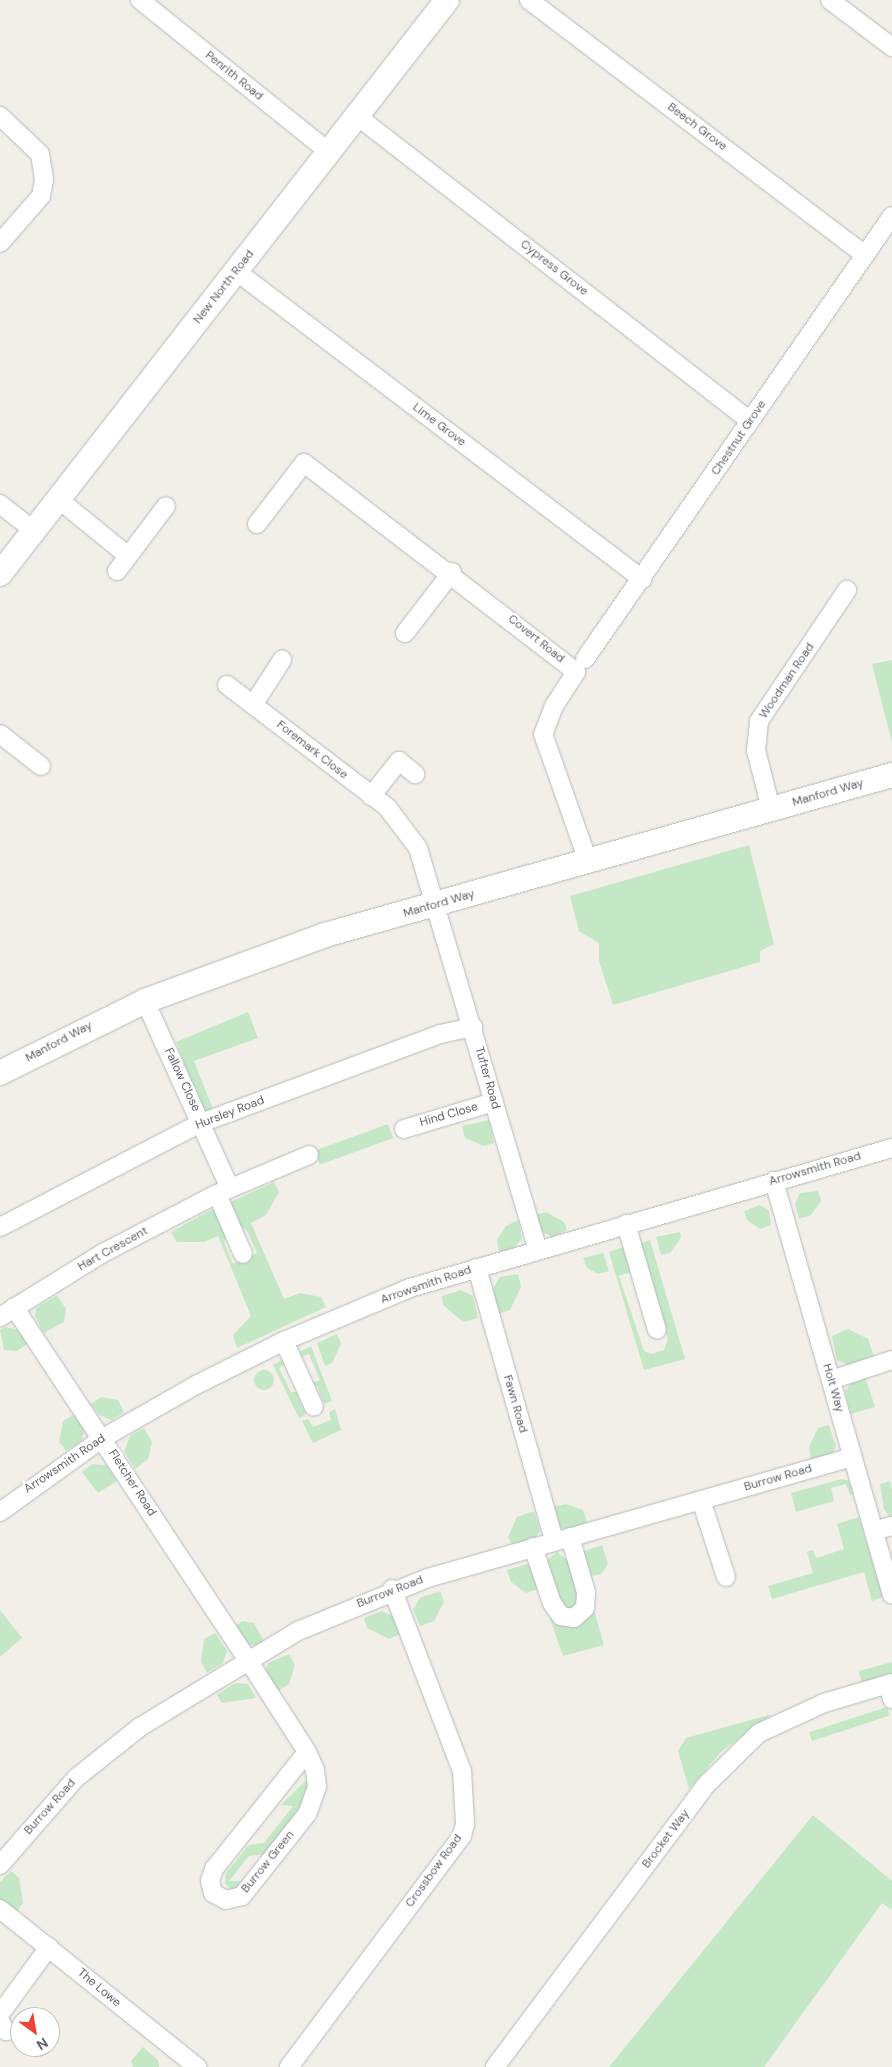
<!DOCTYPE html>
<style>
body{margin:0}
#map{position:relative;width:892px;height:2067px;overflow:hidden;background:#f1efe8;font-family:"DM Sans",sans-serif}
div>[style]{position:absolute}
.green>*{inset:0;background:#c4e8c5;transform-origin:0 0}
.round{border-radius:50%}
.roads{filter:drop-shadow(0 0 1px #b5b8bc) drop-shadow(0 0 1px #b5b8bc)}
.street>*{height:18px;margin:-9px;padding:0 9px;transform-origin:9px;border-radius:9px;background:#fff}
.secondary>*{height:24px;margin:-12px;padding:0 12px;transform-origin:12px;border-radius:12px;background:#fff}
span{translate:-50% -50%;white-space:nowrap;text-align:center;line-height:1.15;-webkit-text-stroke:5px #fff;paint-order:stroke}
.street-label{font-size:12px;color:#5f6368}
.north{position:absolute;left:10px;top:2007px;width:50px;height:50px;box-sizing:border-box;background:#fff;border:1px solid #bfc1c3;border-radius:50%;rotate:148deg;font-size:14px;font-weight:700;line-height:20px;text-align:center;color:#5f6368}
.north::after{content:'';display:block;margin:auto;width:18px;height:22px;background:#eb4434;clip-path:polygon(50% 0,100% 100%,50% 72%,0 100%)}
</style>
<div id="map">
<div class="green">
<div style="clip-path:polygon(892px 660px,892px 743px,872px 664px)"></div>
<div style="clip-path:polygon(749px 845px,774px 944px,760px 951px,760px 962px,613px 1005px,599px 961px,599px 943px,579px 931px,570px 896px)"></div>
<div style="clip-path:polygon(248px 1012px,258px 1038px,194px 1061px,214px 1112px,202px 1110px,176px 1042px)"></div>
<div style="clip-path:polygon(489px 1120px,494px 1143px,484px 1146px,465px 1138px,462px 1126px)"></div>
<div style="left:388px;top:1124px;width:15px;height:78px;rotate:70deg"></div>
<div style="clip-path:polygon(274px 1182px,279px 1192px,266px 1215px,251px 1223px,284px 1299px,300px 1293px,321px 1297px,326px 1307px,237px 1348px,233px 1335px,251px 1316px,218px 1236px,204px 1242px,177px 1242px,171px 1232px,213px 1209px,229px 1233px,224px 1242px,233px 1264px,257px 1253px,247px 1231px,239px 1226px,231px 1202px)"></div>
<div style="clip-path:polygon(818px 1191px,821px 1201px,811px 1215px,799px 1219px,795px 1204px,800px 1193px)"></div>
<div style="clip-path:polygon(760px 1205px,769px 1211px,771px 1225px,760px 1229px,747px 1220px,744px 1211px)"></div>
<div style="clip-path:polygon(546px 1212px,564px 1222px,567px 1230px,553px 1237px,540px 1231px,536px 1215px)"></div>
<div style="clip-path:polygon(518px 1220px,522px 1239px,513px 1249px,499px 1252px,497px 1240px,506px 1226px)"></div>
<div style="clip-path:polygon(680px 1232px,681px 1238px,670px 1253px,661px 1255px,656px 1237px)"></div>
<div style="clip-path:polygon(650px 1240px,685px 1359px,644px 1370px,609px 1252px,623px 1247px,631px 1272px,619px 1276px,644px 1351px,652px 1354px,664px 1350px,668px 1339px,636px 1245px)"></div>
<div style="clip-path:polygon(603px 1253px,609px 1271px,598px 1274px,587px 1268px,583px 1258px)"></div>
<div style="clip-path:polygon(518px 1274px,521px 1287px,510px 1310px,498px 1314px,492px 1291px,500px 1277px)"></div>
<div style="clip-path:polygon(461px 1290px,473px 1296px,478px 1318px,463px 1322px,443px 1305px,442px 1296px)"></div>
<div style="clip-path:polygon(57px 1295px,66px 1309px,64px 1322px,44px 1333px,35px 1317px,36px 1308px)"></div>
<div style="clip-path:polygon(5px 1327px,20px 1330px,29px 1343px,17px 1351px,4px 1350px,0 1330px)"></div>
<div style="clip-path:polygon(848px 1329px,868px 1339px,874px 1357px,849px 1365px,837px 1360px,832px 1336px)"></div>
<div style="clip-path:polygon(337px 1334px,341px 1344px,332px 1363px,325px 1366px,317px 1343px)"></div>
<div style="clip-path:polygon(311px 1346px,332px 1401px,324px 1404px,317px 1386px,310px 1384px,320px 1380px,309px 1354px,300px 1357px,298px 1353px)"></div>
<div style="clip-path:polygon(284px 1359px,286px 1363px,279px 1368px,291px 1392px,302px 1392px,297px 1396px,306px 1414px,299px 1418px,273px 1365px)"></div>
<div class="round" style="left:254px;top:1370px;width:20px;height:20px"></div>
<div style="clip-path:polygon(866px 1379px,875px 1407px,851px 1414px,845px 1392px,851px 1383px)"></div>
<div style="clip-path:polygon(101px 1397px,118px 1400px,124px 1412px,112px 1420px,99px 1415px,91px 1404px)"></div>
<div style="clip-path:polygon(335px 1409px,341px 1430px,313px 1443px,302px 1421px,308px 1419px,313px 1427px,331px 1420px,329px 1412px)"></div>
<div style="clip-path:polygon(75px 1414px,85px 1428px,81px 1442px,66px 1451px,59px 1442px,63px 1421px)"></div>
<div style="clip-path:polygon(829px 1425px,836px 1447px,830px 1457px,811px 1462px,809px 1447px,818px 1428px)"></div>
<div style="clip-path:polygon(144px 1428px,152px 1442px,148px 1459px,135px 1469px,124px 1452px,130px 1436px)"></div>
<div style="clip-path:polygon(92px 1464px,106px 1465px,117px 1481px,98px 1493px,82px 1472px)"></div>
<div style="clip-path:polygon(842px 1479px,852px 1482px,855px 1494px,850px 1495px,846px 1484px,831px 1488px,834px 1501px,796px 1512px,791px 1493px)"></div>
<div style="clip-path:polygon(890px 1481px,892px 1490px,892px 1520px,884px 1509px,880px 1484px)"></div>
<div style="clip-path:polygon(566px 1504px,583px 1510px,588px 1524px,568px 1530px,557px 1526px,552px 1507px)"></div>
<div style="clip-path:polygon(534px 1511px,540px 1531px,533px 1541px,513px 1547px,508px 1537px,517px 1517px)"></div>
<div style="clip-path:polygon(859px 1517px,883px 1597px,872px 1601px,864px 1572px,772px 1599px,768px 1586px,813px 1573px,807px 1552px,813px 1550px,816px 1558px,844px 1549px,837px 1524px)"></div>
<div style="clip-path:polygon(602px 1545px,608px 1564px,601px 1574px,586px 1577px,582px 1552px)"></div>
<div style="clip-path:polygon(557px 1552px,568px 1561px,578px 1592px,578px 1603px,572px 1609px,562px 1610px,546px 1567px,547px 1560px)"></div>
<div style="clip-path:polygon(527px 1564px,534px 1572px,538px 1589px,526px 1593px,511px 1582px,507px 1570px)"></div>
<div style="clip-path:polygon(440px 1591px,444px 1602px,434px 1621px,420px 1626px,413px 1610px,420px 1598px)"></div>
<div style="clip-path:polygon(0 1610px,22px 1638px,0 1657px)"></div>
<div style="clip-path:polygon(594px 1610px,604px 1645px,563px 1656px,550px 1619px,568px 1625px)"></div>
<div style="clip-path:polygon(382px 1611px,394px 1617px,400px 1634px,389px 1639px,367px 1628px,364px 1618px)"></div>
<div style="clip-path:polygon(243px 1621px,254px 1623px,264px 1641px,257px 1646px,243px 1643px,233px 1627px)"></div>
<div style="clip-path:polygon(215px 1633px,227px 1651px,223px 1663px,207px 1673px,201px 1662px,204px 1639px)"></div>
<div style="clip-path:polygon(289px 1654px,295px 1665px,289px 1684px,275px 1693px,265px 1676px,268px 1663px)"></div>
<div style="clip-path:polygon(892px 1662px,892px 1678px,862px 1685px,859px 1671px)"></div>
<div style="clip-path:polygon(235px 1683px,248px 1684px,256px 1698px,222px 1703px,217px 1695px)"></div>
<div style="left:887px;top:1707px;width:9px;height:82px;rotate:72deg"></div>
<div style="clip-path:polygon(772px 1714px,722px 1751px,689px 1789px,678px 1751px,686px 1738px)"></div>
<div style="clip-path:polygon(307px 1779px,307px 1801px,266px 1854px,249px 1856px,229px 1881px,244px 1881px,233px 1892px,225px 1883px,226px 1873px,249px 1845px,264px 1843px,293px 1806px,281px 1805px)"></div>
<div style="clip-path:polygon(813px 1815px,892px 1881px,892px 1910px,882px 1903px,764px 2067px,609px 2067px)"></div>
<div style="clip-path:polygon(11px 1871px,19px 1878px,23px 1903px,13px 1916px,0 1904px,0 1882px)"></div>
<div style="clip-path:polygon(143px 2047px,158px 2060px,159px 2067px,133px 2067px,131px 2061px)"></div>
</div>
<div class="roads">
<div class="street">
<div style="left:140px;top:0;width:243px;rotate:38.8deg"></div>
<div style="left:529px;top:0;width:422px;rotate:37.2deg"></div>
<div style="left:830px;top:0;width:78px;rotate:37.2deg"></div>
<div style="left:0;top:116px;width:55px;rotate:43.5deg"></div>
<div style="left:40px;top:154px;width:26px;rotate:81deg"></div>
<div style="left:44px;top:180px;width:16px;rotate:101deg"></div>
<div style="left:41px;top:196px;width:62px;rotate:131.1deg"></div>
<div style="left:357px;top:116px;width:497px;rotate:37.8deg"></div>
<div style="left:236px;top:271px;width:510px;rotate:37.18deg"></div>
<div style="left:57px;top:498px;width:92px;rotate:39.2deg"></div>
<div style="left:0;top:504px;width:42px;rotate:38.2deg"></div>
<div style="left:257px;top:524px;width:77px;rotate:-52.4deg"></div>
<div style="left:304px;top:463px;width:343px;rotate:37.5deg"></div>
<div style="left:576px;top:672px;width:40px;rotate:122.9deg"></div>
<div style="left:554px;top:706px;width:30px;rotate:111deg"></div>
<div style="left:543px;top:734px;width:135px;rotate:70.5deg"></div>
<div style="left:117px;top:571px;width:81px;rotate:-53deg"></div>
<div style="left:405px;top:633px;width:77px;rotate:-52.4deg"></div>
<div style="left:585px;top:659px;width:539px;rotate:-55.28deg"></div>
<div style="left:227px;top:685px;width:201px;rotate:37.3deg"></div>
<div style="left:387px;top:807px;width:51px;rotate:52.9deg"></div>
<div style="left:418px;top:848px;width:420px;rotate:73.4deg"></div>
<div style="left:253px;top:705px;width:54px;rotate:-57.2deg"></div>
<div style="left:0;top:734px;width:52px;rotate:38deg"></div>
<div style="left:371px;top:796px;width:45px;rotate:-51.3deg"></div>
<div style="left:399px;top:761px;width:21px;rotate:39deg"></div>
<div style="left:771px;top:809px;width:61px;rotate:-104.3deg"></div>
<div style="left:756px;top:750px;width:29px;rotate:-84deg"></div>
<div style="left:759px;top:721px;width:158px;rotate:-56.1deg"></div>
<div style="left:145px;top:1001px;width:205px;rotate:65.6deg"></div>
<div style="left:404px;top:1129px;width:94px;rotate:-16.7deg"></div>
<div style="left:774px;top:1181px;width:430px;rotate:74.1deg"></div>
<div style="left:217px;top:1194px;width:65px;rotate:66.6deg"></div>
<div style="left:626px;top:1224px;width:110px;rotate:73.7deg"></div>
<div style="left:0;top:1227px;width:226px;rotate:-27.4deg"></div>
<div style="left:201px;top:1123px;width:255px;rotate:-20.4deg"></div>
<div style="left:440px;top:1034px;width:34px;rotate:-12deg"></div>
<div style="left:477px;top:1268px;width:284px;rotate:74.2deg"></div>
<div style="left:14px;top:1307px;width:424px;rotate:56.5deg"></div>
<div style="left:248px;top:1660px;width:109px;rotate:57.3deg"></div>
<div style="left:307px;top:1752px;width:20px;rotate:66deg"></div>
<div style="left:315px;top:1770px;width:17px;rotate:83deg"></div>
<div style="left:317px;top:1787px;width:29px;rotate:110deg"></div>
<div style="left:307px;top:1814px;width:105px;rotate:128.4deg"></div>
<div style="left:242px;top:1896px;width:16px;rotate:166deg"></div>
<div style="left:226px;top:1900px;width:15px;rotate:-152deg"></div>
<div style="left:213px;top:1893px;width:12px;rotate:-104deg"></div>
<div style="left:210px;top:1881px;width:13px;rotate:-72deg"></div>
<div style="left:214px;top:1869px;width:149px;rotate:-51.5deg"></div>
<div style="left:0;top:1317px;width:121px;rotate:-31.9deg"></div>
<div style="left:103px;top:1253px;width:128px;rotate:-27.4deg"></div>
<div style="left:217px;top:1194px;width:100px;rotate:-23deg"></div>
<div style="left:284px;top:1341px;width:72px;rotate:65.6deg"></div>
<div style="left:831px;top:1380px;width:64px;rotate:-18.2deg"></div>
<div style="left:701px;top:1500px;width:81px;rotate:72deg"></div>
<div style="left:0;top:1512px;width:127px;rotate:-35.7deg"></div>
<div style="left:103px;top:1438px;width:107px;rotate:-29.7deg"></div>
<div style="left:196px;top:1385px;width:98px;rotate:-26.6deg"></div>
<div style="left:284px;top:1341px;width:137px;rotate:-22.8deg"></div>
<div style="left:410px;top:1288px;width:502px;rotate:-16.2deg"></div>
<div style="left:874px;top:1531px;width:19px;rotate:-16deg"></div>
<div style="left:533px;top:1547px;width:59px;rotate:71.3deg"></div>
<div style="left:552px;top:1603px;width:16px;rotate:55deg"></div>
<div style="left:561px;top:1616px;width:13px;rotate:9deg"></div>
<div style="left:574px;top:1618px;width:15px;rotate:-42deg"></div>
<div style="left:585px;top:1608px;width:16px;rotate:-86deg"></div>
<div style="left:586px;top:1592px;width:57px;rotate:-106.2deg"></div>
<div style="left:888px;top:1684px;width:16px;rotate:75deg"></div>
<div style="left:0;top:1865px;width:116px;rotate:-48.9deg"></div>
<div style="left:76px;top:1778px;width:82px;rotate:-38.6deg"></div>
<div style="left:140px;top:1727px;width:185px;rotate:-31.3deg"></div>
<div style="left:298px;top:1631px;width:140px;rotate:-22.2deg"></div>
<div style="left:428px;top:1578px;width:441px;rotate:-15.9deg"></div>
<div style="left:0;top:1909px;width:253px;rotate:38.7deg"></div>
<div style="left:0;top:2014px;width:83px;rotate:-53.8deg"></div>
<div style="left:0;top:2021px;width:12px;rotate:59deg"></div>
<div style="left:289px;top:2067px;width:289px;rotate:-53.2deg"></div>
<div style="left:462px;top:1836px;width:12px;rotate:-76deg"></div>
<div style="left:465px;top:1824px;width:53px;rotate:-93.2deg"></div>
<div style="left:462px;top:1771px;width:195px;rotate:-111deg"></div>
<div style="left:495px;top:2067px;width:354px;rotate:-53.2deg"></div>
<div style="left:707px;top:1784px;width:73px;rotate:-44.4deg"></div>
<div style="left:759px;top:1733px;width:72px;rotate:-24.8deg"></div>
<div style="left:824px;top:1703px;width:71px;rotate:-16.4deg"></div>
</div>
<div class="secondary">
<div style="left:0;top:574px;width:728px;rotate:-52.09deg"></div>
<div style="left:0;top:1073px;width:162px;rotate:-26.4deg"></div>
<div style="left:145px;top:1001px;width:192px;rotate:-20.1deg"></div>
<div style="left:325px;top:935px;width:589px;rotate:-15.76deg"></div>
</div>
</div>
<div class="street-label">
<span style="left:234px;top:76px;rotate:39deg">Penrith Road</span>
<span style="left:697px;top:127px;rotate:37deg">Beech Grove</span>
<span style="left:554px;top:268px;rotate:38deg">Cypress Grove</span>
<span style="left:224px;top:287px;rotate:-52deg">New North Road</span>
<span style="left:439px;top:425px;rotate:37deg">Lime Grove</span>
<span style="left:739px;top:438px;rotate:-56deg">Chestnut Grove</span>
<span style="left:536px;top:639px;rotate:39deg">Covert Road</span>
<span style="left:787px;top:681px;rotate:-56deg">Woodman Road</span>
<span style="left:312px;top:750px;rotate:38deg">Foremark Close</span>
<span style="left:828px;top:793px;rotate:-16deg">Manford Way</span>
<span style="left:439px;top:904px;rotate:-16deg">Manford Way</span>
<span style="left:59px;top:1042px;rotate:-28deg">Manford Way</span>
<span style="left:487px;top:1078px;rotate:74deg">Tufter Road</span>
<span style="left:182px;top:1080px;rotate:65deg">Fallow Close</span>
<span style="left:230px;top:1113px;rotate:-21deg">Hursley Road</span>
<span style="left:449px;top:1115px;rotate:-16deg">Hind Close</span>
<span style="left:815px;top:1169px;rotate:-16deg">Arrowsmith Road</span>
<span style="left:113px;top:1249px;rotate:-29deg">Hart Crescent</span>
<span style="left:426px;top:1285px;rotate:-19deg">Arrowsmith Road</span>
<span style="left:833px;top:1388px;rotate:74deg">Holt Way</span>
<span style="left:515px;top:1404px;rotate:74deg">Fawn Road</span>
<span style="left:65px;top:1464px;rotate:-34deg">Arrowsmith Road</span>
<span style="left:778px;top:1478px;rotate:-16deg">Burrow Road</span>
<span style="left:132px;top:1483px;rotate:57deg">Fletcher Road</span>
<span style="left:390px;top:1592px;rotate:-21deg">Burrow Road</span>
<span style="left:50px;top:1807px;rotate:-48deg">Burrow Road</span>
<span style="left:666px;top:1839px;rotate:-53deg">Brocket Way</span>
<span style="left:268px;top:1862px;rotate:-51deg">Burrow Green</span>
<span style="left:434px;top:1871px;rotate:-54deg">Crossbow Road</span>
<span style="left:99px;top:1988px;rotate:40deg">The Lowe</span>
</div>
<div class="north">N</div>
</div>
